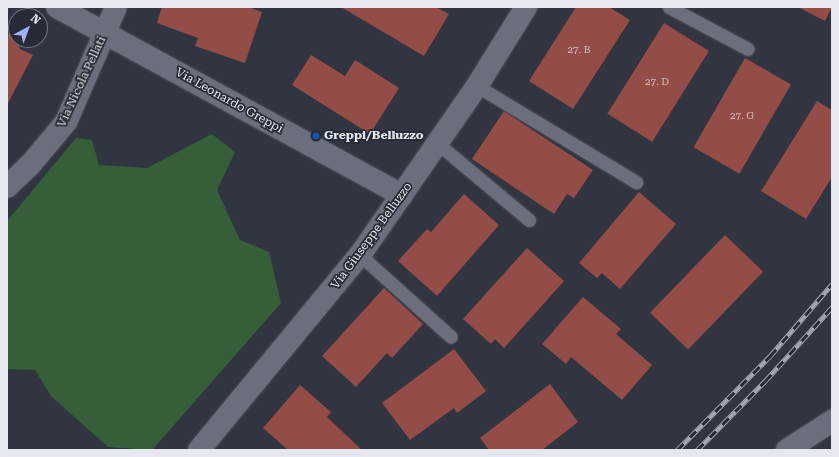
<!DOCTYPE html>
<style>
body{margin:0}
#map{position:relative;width:839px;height:457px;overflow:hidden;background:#313541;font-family:"Roboto Serif",serif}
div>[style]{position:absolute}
.green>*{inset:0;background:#355e39}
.building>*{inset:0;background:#944d46;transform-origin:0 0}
.roads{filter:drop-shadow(0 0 1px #4e515b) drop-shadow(0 0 1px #4e515b)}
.service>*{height:13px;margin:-6.5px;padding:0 6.5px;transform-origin:6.5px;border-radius:6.5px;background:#6b6f7d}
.minor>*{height:22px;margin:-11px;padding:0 11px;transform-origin:11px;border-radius:11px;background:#6b6f7d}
.rail>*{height:4.5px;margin-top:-2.25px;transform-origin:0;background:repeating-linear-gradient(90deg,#272b36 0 9px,#a6a8b2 0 18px);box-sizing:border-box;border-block:1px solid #a6a8b2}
.dots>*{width:11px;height:11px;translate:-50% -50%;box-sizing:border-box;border:2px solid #272b36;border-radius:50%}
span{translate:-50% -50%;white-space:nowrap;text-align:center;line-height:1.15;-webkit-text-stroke:3.5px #272b36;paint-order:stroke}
.number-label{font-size:10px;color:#d2c1c6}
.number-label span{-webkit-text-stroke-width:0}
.street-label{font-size:12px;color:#e6e8f0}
.poi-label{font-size:12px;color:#e6e8f0;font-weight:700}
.left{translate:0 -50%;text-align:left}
.frame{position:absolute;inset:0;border:8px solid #e6e8f0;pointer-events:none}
.north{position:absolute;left:8px;top:8px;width:40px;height:40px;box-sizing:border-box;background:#272b36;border:1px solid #737780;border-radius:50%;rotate:41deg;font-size:11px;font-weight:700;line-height:16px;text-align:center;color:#e6e8f0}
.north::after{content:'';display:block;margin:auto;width:14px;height:18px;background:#a6b1fc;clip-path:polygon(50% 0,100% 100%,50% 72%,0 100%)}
</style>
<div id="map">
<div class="green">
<div style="clip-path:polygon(212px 134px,235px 152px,217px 190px,240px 240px,269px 252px,281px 303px,152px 450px,108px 447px,51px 396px,35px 370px,9px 369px,7px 372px,7px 221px,76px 138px,92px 140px,99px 165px,147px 168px)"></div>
</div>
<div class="building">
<div style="clip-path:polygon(162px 7px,248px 7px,262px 12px,245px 63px,195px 46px,198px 38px,157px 23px)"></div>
<div style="clip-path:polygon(341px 7px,436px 7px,449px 14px,424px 56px)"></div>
<div style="clip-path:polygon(576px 7px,609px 7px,630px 20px,573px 109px,529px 81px)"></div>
<div style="clip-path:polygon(798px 7px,832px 7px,825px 21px)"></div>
<div style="left:664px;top:23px;width:53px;height:107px;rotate:32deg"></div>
<div style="clip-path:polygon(7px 33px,16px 37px,20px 49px,33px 55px,7px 105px)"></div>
<div style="clip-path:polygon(311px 55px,345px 76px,355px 60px,399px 88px,370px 134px,292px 85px)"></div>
<div style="left:745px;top:58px;width:53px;height:103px;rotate:30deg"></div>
<div style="clip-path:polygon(817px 101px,832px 110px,832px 177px,806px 219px,761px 191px)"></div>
<div style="clip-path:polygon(504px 111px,593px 170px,574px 198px,567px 194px,554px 214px,472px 159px)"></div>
<div style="clip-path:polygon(639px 192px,676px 224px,620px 289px,602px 273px,597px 278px,579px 263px)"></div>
<div style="clip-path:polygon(464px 194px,499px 225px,437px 296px,398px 261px,427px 229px,431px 232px)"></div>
<div style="left:725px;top:235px;width:53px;height:108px;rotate:44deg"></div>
<div style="clip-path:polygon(527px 248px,564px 281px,504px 348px,495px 339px,491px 344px,463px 319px)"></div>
<div style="clip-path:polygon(384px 288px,423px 324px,392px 358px,387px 353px,356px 387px,322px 356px)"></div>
<div style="clip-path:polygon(583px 297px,621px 329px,616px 334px,652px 365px,622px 400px,571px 357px,566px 364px,542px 344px)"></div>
<div style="clip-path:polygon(454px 349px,486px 391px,457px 413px,454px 408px,410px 440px,382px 403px)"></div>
<div style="clip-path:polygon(550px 384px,578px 422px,542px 450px,489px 450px,480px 438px)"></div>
<div style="clip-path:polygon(300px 385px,331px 412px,327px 417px,362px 450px,288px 450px,263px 428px)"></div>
</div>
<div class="roads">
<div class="service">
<div style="left:669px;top:7px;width:89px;rotate:28deg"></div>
<div style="left:477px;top:86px;width:186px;rotate:31.1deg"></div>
<div style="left:437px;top:143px;width:120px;rotate:39.9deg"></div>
<div style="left:360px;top:255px;width:122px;rotate:42deg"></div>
</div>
<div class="minor">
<div style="left:57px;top:7px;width:393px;rotate:28.6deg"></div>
<div style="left:7px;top:187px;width:32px;rotate:-44deg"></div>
<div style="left:30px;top:165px;width:56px;rotate:-50.1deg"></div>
<div style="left:66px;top:122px;width:125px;rotate:-66.5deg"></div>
<div style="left:199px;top:450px;width:253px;rotate:-50.5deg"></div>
<div style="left:360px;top:255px;width:206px;rotate:-55.3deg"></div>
<div style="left:477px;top:86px;width:93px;rotate:-58.2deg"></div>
<div style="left:787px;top:450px;width:54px;rotate:-32.8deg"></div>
</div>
</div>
<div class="rail">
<div style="left:677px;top:450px;width:132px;rotate:-45.3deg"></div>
<div style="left:770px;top:356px;width:95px;rotate:-49.3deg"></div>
<div style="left:697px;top:450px;width:97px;rotate:-45.4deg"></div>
<div style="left:765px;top:381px;width:100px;rotate:-47.8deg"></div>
</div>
<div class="dots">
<div style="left:316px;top:136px;background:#1a4fb4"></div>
</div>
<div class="number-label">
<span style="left:579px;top:50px">27. B</span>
<span style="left:657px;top:82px">27. D</span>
<span style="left:742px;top:116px">27. G</span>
</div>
<div class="street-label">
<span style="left:82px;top:82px;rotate:-65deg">Via Nicola Pellati</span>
<span style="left:229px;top:101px;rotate:29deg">Via Leonardo Greppi</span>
<span style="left:372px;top:236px;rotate:-54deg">Via Giuseppe Belluzzo</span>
</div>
<div class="poi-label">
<span class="left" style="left:324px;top:136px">Greppi/Belluzzo</span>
</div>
<div class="frame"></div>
<div class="north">N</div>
</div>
